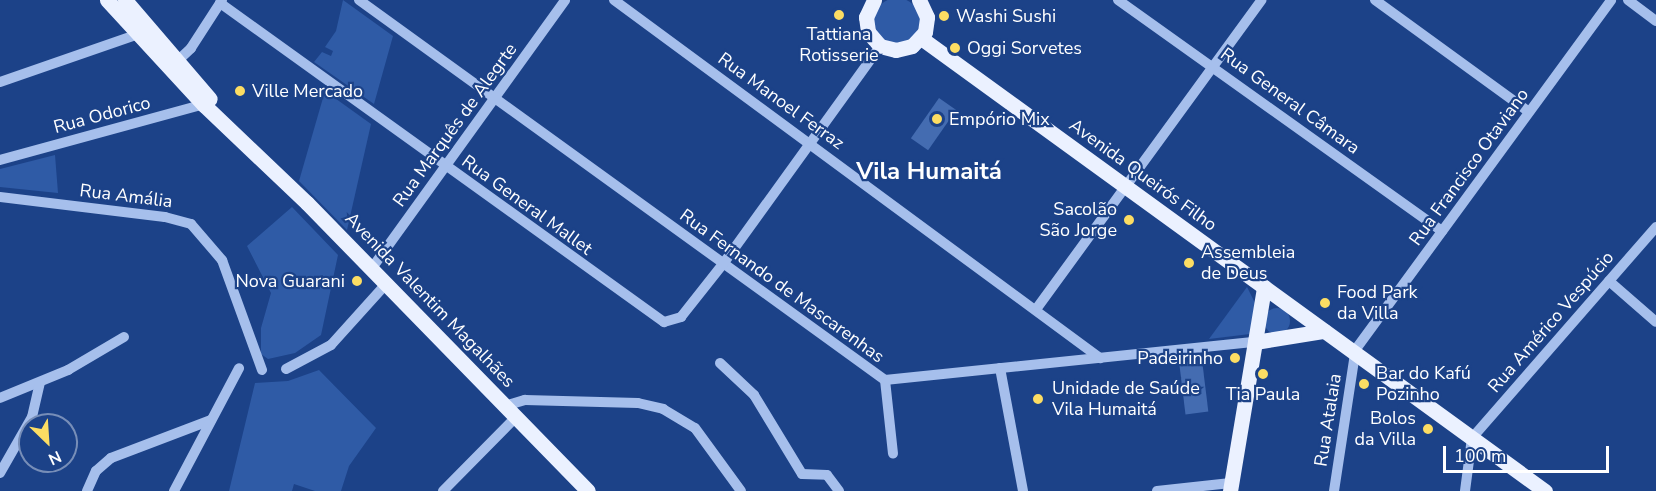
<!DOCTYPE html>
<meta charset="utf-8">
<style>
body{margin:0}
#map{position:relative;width:1656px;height:491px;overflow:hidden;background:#1c4288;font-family:"Nunito Sans",sans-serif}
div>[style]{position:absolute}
.green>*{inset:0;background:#2f5ba6}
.round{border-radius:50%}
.building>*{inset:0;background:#446cb1;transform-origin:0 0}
.minor>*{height:10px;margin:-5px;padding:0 5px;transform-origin:5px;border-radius:5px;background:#a6bfec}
.major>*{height:15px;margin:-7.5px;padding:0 7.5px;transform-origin:7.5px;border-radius:7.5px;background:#ebf1ff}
.dots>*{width:16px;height:16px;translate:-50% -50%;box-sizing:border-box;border:3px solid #1c4288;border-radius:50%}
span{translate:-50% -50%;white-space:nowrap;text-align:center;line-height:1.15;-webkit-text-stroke:4.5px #1c4288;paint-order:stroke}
.poi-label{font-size:18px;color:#fff}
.left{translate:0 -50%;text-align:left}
.right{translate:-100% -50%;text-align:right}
.street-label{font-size:18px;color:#fff}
.district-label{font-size:24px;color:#fff;font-weight:700}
.north{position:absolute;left:18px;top:413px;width:60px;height:60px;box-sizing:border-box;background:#1c4288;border:2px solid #778eb8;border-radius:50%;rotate:155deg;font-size:16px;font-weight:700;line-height:24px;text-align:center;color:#fff}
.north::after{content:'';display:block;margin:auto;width:21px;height:27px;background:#fcdd63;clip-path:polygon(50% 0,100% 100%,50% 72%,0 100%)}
.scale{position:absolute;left:1443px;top:446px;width:166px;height:27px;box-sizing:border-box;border:3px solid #fff;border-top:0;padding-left:8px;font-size:18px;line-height:21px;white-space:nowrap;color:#fff;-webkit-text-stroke:4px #1c4288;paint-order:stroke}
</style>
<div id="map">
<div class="green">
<div class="round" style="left:874px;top:-2px;width:46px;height:46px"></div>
<div style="clip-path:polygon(343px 0,393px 36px,374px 104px,314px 62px,322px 52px,331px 56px,333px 51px,325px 47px,336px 31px)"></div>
<div style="clip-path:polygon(325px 91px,371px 124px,347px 230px,299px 181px)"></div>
<div style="clip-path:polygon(55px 155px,58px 193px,0 187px,0 169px)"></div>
<div style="clip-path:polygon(292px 207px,338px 255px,321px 335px,295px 353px,268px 359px,261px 354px,261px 328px,271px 293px,247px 246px)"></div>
<div style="clip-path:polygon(1247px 287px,1255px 303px,1250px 334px,1209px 339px)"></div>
<div class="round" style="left:1264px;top:308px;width:26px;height:26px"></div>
<div style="clip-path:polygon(319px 370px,376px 428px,349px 466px,341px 491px,315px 491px,294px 484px,292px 491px,229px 491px,255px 383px,288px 381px)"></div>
</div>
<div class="building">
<div style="left:939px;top:98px;width:21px;height:49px;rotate:35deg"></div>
<div style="left:1202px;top:360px;width:52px;height:23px;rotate:83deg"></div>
</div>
<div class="minor">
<div style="left:359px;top:0;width:649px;rotate:35.85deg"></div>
<div style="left:885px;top:380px;width:372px;rotate:-5.9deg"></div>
<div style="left:614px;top:0;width:604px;rotate:36.38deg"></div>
<div style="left:1118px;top:0;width:398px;rotate:35.5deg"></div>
<div style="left:1375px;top:0;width:190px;rotate:36deg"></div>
<div style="left:1628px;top:0;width:35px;rotate:37deg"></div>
<div style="left:220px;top:3px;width:547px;rotate:35.7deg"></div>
<div style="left:664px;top:322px;width:18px;rotate:-16deg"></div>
<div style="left:681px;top:317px;width:68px;rotate:-51.6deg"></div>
<div style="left:723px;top:264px;width:269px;rotate:-54.2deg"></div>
<div style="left:172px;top:66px;width:26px;rotate:-43deg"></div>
<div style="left:191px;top:48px;width:57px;rotate:-57.1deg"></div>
<div style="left:0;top:82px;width:152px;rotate:-19.1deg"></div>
<div style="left:0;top:160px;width:216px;rotate:-15.3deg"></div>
<div style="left:0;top:197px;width:166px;rotate:6.9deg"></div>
<div style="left:165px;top:217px;width:27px;rotate:15deg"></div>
<div style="left:191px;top:224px;width:48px;rotate:49.3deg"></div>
<div style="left:222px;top:260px;width:117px;rotate:70deg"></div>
<div style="left:372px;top:268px;width:330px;rotate:-54.2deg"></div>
<div style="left:1609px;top:281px;width:62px;rotate:41.1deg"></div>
<div style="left:1037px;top:308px;width:381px;rotate:-53.9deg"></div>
<div style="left:1353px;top:353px;width:437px;rotate:-53.8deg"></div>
<div style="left:720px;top:363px;width:47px;rotate:43.3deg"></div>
<div style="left:754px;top:395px;width:92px;rotate:58.7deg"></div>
<div style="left:802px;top:474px;width:25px;rotate:2deg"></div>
<div style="left:827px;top:475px;width:20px;rotate:53deg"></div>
<div style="left:1000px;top:368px;width:125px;rotate:79.4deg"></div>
<div style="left:286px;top:369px;width:51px;rotate:-28.1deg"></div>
<div style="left:331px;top:345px;width:82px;rotate:-48deg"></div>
<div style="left:885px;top:380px;width:74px;rotate:83.8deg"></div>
<div style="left:0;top:398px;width:74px;rotate:-22.4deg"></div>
<div style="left:68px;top:370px;width:65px;rotate:-30.5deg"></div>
<div style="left:505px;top:406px;width:21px;rotate:-17deg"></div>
<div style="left:525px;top:400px;width:113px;rotate:1.5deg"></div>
<div style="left:638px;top:403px;width:26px;rotate:13deg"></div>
<div style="left:663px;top:409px;width:37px;rotate:31deg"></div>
<div style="left:695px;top:428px;width:78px;rotate:53.9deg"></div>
<div style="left:0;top:473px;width:64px;rotate:-60.3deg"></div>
<div style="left:32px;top:417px;width:35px;rotate:-77deg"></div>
<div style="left:87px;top:491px;width:22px;rotate:-66deg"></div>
<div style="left:96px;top:471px;width:20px;rotate:-41deg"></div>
<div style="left:111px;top:458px;width:107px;rotate:-20.8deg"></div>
<div style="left:174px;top:491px;width:139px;rotate:-62.1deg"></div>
<div style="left:443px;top:491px;width:104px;rotate:-45.4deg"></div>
<div style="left:1157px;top:491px;width:74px;rotate:-6.2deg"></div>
<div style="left:1334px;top:491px;width:139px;rotate:-81.3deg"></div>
<div style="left:1465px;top:491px;width:53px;rotate:-82.5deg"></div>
<div style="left:1472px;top:438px;width:280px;rotate:-48.9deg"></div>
</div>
<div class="major">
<div style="left:107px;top:0;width:143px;rotate:47.3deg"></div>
<div style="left:204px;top:105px;width:142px;rotate:43.6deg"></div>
<div style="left:307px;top:203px;width:402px;rotate:45.7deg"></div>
<div style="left:125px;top:0;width:130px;rotate:49.4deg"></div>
<div style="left:874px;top:0;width:19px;rotate:115deg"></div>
<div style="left:866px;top:17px;width:15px;rotate:82deg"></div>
<div style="left:868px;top:32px;width:18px;rotate:49deg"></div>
<div style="left:880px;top:46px;width:16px;rotate:14deg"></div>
<div style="left:896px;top:50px;width:16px;rotate:-14deg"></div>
<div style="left:912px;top:46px;width:19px;rotate:-47deg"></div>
<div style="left:925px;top:32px;width:15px;rotate:-82deg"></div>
<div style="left:927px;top:17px;width:19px;rotate:-115deg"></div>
<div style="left:921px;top:38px;width:771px;rotate:35.98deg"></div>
<div style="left:1255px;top:342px;width:70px;rotate:-9.1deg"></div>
<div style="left:1230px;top:491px;width:207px;rotate:-80.5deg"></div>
</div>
<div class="dots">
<div style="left:839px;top:15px;background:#fcdd63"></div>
<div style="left:944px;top:16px;background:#fcdd63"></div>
<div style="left:955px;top:48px;background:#fcdd63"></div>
<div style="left:240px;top:91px;background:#fcdd63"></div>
<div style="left:937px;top:119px;background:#fcdd63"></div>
<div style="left:1129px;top:220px;background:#fcdd63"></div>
<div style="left:1189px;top:263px;background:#fcdd63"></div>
<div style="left:357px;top:281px;background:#fcdd63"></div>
<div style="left:1325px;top:303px;background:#fcdd63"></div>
<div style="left:1235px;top:358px;background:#fcdd63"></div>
<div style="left:1263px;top:374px;background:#fcdd63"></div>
<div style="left:1364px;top:384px;background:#fcdd63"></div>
<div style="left:1038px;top:399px;background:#fcdd63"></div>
<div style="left:1428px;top:429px;background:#fcdd63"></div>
</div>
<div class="poi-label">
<span class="left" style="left:956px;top:16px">Washi Sushi</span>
<span style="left:839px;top:45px">Tattiana<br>Rotisserie</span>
<span class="left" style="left:967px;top:48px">Oggi Sorvetes</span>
<span class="left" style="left:252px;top:91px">Ville Mercado</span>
<span class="left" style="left:949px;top:119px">Empório Mix</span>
<span class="right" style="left:1117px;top:220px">Sacolão<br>São Jorge</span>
<span class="left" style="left:1201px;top:263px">Assembleia<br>de Deus</span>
<span class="right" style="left:345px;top:281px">Nova Guarani</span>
<span class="left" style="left:1337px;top:303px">Food Park<br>da Villa</span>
<span class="right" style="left:1223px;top:358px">Padeirinho</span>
<span class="left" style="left:1376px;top:384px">Bar do Kafú<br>Pozinho</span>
<span class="left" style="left:1052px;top:399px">Unidade de Saúde<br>Vila Humaitá</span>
<span style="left:1263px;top:394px">Tia Paula</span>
<span class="right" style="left:1416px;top:429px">Bolos<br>da Villa</span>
</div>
<div class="street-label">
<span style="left:781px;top:101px;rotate:36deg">Rua Manoel Ferraz</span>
<span style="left:1290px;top:101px;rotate:36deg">Rua General Câmara</span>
<span style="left:102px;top:115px;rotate:-15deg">Rua Odorico</span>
<span style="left:455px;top:125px;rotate:-54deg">Rua Marquês de Alegrte</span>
<span style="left:1469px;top:167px;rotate:-54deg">Rua Francisco Otaviano</span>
<span style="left:1143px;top:175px;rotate:36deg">Avenida Queirós Filho</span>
<span style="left:126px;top:196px;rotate:7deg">Rua Amália</span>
<span style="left:527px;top:205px;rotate:36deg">Rua General Mallet</span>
<span style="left:782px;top:286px;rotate:36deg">Rua Fernando de Mascarenhas</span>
<span style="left:430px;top:300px;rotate:46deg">Avenida Valentim Magalhães</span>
<span style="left:1551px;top:322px;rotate:-49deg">Rua Américo Vespúcio</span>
<span style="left:1328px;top:420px;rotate:-81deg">Rua Atalaia</span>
</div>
<div class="district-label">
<span style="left:929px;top:172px">Vila Humaitá</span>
</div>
<div class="north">N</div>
<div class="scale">100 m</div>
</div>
